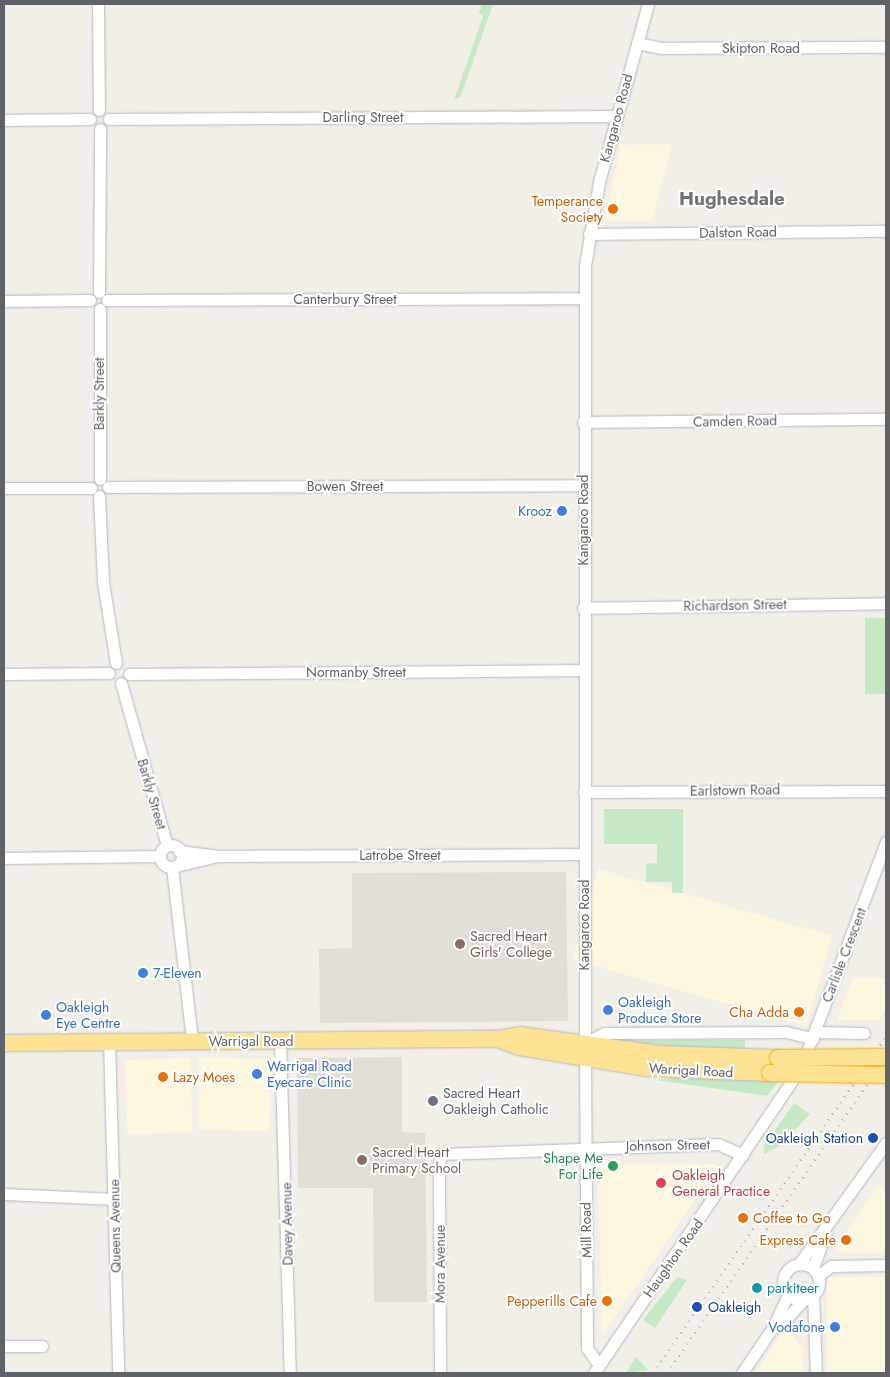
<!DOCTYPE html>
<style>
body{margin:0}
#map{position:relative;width:890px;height:1377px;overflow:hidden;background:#f1efe8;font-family:Jost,sans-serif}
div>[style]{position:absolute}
.commercial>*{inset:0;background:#fef7e0;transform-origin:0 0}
.education>*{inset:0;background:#e1ded6}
.green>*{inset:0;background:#c5e8c5;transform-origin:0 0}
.roads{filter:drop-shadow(0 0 1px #b5b8bc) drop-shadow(0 0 1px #b5b8bc)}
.minor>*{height:11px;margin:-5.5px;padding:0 5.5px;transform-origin:5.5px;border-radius:5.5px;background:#fff}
.minor>.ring{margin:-5.5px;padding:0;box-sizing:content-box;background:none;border:11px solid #fff;border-radius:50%}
.highway>*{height:16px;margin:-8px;padding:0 8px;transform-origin:8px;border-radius:8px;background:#fde293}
.rail>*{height:3px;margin-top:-1.5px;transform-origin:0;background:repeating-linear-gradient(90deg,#b6b7b8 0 1px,transparent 0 7px)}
.bridges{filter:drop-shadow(0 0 1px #f9ab00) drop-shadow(0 0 1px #f9ab00)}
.highway-bridge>*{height:16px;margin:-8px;padding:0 8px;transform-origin:8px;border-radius:8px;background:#fde293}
.dots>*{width:14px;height:14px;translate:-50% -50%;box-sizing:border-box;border:2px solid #fff;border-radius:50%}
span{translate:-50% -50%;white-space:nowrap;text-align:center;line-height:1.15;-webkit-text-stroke:4px #fff;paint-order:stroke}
.street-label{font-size:14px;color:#5f6368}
.food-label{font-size:14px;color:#c56008}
.right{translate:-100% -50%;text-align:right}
.left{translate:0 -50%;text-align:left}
.shop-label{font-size:14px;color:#366cbe}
.education-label{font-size:14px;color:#785e54}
.worship-label{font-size:14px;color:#5b616d}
.transit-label{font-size:14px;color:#164399}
.leisure-label{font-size:14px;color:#27864d}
.health-label{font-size:14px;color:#be3a42}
.culture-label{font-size:14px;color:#0d838f}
.district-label{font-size:19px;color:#70757a;font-weight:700}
.frame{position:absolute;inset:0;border:5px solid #5f6368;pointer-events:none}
</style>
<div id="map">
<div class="commercial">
<div style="clip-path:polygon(672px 144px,652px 221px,604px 221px,621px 145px)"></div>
<div style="left:832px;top:936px;width:94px;height:243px;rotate:106deg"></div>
<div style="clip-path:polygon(853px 978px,886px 978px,886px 1008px,879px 1020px,837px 1020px)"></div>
<div style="left:190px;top:1058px;width:74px;height:65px;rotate:88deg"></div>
<div style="left:199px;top:1058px;width:72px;height:72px;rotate:1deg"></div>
<div style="clip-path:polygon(716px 1164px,717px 1167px,602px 1336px,598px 1165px)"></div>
<div style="clip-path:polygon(879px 1185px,886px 1191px,886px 1253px,842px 1253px,836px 1249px)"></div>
<div style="left:886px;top:1277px;width:96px;height:59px;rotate:90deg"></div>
<div style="clip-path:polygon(786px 1328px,803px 1348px,803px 1373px,755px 1373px)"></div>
</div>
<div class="education">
<div style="clip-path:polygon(566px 872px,568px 1021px,320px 1023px,319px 949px,352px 948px,352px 873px)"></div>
<div style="clip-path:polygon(402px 1057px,402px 1132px,425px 1133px,427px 1302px,374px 1302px,373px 1188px,298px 1188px,297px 1058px)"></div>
</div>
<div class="green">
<div style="clip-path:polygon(482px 4px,493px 4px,461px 96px,454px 100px,483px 16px,479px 13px)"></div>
<div style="left:865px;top:618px;width:21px;height:76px"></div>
<div style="clip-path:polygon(604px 809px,683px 809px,683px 893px,672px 893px,672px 882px,646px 882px,646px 864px,657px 863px,657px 844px,604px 844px)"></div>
<div style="clip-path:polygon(614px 1040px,745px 1040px,745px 1049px,689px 1048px)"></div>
<div style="clip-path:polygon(675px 1078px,779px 1081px,767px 1096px,656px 1080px)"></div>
<div style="clip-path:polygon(794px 1103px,810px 1114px,780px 1146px,764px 1154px,764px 1146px)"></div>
<div style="clip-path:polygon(677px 1277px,687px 1280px,655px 1328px,643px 1320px)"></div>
<div style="clip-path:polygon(636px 1357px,648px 1370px,626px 1373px)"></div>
</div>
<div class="roads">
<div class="minor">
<div style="left:98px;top:4px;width:106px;rotate:89.5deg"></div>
<div style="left:648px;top:4px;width:185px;rotate:105.4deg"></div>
<div style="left:599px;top:182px;width:85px;rotate:99.5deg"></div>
<div style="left:585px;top:266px;width:777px;rotate:90deg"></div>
<div style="left:585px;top:1043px;width:21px;rotate:-28deg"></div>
<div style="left:604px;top:1033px;width:182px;rotate:-0.3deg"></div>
<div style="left:786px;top:1032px;width:28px;rotate:13deg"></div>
<div style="left:637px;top:43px;width:25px;rotate:12deg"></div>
<div style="left:661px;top:48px;width:225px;rotate:-0.3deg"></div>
<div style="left:109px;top:119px;width:508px;rotate:-0.34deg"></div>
<div style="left:4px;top:120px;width:86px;rotate:-0.7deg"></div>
<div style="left:589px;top:234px;width:297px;rotate:-0.6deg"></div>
<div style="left:99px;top:292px;width:163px;rotate:-89.6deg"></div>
<div style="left:107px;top:300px;width:476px;rotate:-0.2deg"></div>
<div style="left:4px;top:301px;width:86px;rotate:-0.7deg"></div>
<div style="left:100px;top:309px;width:170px;rotate:90deg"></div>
<div style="left:583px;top:422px;width:303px;rotate:-0.6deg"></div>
<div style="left:108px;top:487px;width:475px;rotate:-0.2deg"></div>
<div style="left:4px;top:488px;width:87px"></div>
<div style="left:99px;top:496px;width:86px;rotate:87.3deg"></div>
<div style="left:103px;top:582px;width:82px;rotate:80.9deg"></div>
<div style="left:583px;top:608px;width:303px;rotate:-0.9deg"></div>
<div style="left:4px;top:674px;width:105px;rotate:-0.5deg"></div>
<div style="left:129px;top:674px;width:455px;rotate:-0.5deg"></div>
<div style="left:121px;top:683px;width:169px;rotate:74.2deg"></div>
<div style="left:584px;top:792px;width:302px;rotate:-0.2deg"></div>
<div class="ring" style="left:160px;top:845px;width:11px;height:11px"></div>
<div style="left:179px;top:851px;width:38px;rotate:7deg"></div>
<div style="left:4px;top:858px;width:156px;rotate:-0.7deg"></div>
<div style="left:176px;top:866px;width:42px;rotate:-13.7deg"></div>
<div style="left:217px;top:856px;width:367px;rotate:-0.3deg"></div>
<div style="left:172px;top:867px;width:175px;rotate:83.4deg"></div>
<div style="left:815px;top:1032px;width:49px;rotate:1.2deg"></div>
<div style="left:280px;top:1041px;width:332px;rotate:88.3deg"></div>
<div style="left:109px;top:1042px;width:331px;rotate:88.4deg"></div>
<div style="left:585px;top:1058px;width:290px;rotate:89.6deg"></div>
<div style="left:587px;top:1348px;width:21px;rotate:55deg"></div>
<div style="left:4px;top:1194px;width:111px;rotate:2.6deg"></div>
<div class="ring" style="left:783px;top:1264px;width:25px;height:25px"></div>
<div style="left:799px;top:1264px;width:149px;rotate:-54.3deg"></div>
<div style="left:813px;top:1268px;width:37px;rotate:-70deg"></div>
<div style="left:818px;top:1276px;width:16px;rotate:-38deg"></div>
<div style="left:831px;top:1266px;width:55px;rotate:-1deg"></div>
<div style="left:813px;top:1296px;width:77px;rotate:87.8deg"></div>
<div style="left:773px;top:1327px;width:11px;rotate:-22deg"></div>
<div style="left:783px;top:1323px;width:30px;rotate:-49deg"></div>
<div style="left:4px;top:1346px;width:38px"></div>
<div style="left:440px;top:1373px;width:210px;rotate:-90.3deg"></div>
<div style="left:439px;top:1163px;width:9px;rotate:-72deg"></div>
<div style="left:442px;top:1154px;width:276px;rotate:-2.1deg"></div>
<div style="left:718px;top:1144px;width:27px;rotate:24deg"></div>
<div style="left:594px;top:1373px;width:369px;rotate:-55.9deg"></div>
<div style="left:801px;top:1067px;width:241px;rotate:-69.3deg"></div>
<div style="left:742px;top:1373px;width:55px;rotate:-56deg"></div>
<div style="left:773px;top:1327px;width:35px;rotate:-65deg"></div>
</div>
<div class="highway">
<div style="left:498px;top:1039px;width:23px;rotate:20deg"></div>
<div style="left:520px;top:1047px;width:127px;rotate:9.5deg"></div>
<div style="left:645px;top:1068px;width:125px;rotate:2.3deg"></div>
<div style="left:4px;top:1043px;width:494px;rotate:-0.5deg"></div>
<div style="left:498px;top:1039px;width:22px;rotate:-10deg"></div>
<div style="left:520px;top:1035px;width:141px;rotate:7.7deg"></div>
<div style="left:660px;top:1054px;width:118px;rotate:1.9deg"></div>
</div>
</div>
<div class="rail">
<div style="left:653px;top:1373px;width:410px;rotate:-55.3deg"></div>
<div style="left:667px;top:1373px;width:384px;rotate:-55.3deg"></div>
</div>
<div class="bridges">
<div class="highway-bridge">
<div style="left:778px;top:1058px;width:108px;rotate:-0.5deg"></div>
<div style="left:770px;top:1073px;width:116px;rotate:1deg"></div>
</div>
</div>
<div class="dots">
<div style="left:613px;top:209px;background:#e8710a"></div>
<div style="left:562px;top:511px;background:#3f7fe0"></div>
<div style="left:460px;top:944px;background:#8d6e63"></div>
<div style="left:143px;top:973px;background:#3f7fe0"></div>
<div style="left:608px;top:1010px;background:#3f7fe0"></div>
<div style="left:799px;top:1012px;background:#e8710a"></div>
<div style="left:46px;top:1015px;background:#3f7fe0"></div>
<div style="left:257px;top:1074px;background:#3f7fe0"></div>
<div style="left:163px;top:1077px;background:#e8710a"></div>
<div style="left:433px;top:1101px;background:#6b7280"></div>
<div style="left:873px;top:1138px;background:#1a4fb4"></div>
<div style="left:362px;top:1160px;background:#8d6e63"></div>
<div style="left:613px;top:1166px;background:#2e9e5b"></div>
<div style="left:661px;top:1183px;background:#e0444e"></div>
<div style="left:743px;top:1218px;background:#e8710a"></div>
<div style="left:846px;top:1240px;background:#e8710a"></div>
<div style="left:757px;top:1288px;background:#0f9aa8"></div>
<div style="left:607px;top:1301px;background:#e8710a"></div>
<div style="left:697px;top:1307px;background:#1a4fb4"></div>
<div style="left:835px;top:1327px;background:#3f7fe0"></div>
</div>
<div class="street-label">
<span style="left:761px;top:48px">Skipton Road</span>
<span style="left:363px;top:117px">Darling Street</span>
<span style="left:616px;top:118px;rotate:-75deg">Kangaroo Road</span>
<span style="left:738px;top:232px;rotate:-1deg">Dalston Road</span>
<span style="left:345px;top:299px">Canterbury Street</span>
<span style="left:99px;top:394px;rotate:-90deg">Barkly Street</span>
<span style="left:735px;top:421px;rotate:-1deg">Camden Road</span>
<span style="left:345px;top:486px">Bowen Street</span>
<span style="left:583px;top:520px;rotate:-90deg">Kangaroo Road</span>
<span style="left:735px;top:605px;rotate:-1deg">Richardson Street</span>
<span style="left:356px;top:672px">Normanby Street</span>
<span style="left:735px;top:790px;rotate:-1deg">Earlstown Road</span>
<span style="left:152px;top:794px;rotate:74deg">Barkly Street</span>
<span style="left:400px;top:855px">Latrobe Street</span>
<span style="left:584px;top:925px;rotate:-90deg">Kangaroo Road</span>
<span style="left:844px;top:955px;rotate:-69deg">Carlisle Crescent</span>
<span style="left:251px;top:1041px">Warrigal Road</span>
<span style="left:691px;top:1070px;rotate:3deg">Warrigal Road</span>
<span style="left:668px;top:1145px;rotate:-1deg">Johnson Street</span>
<span style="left:287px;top:1224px;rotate:-91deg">Davey Avenue</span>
<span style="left:115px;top:1226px;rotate:-91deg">Queens Avenue</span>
<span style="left:586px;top:1230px;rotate:-91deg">Mill Road</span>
<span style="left:673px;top:1258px;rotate:-55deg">Haughton Road</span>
<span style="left:440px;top:1264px;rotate:-90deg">Mora Avenue</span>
</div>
<div class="food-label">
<span class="right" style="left:603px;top:209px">Temperance<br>Society</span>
<span class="right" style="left:789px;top:1012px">Cha Adda</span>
<span class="left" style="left:173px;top:1077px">Lazy Moes</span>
<span class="left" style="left:753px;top:1218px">Coffee to Go</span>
<span class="right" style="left:836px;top:1240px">Express Cafe</span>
<span class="right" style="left:597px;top:1301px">Pepperills Cafe</span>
</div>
<div class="shop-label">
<span class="right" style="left:552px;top:511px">Krooz</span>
<span class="left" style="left:153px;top:973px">7-Eleven</span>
<span class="left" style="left:618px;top:1010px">Oakleigh<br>Produce Store</span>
<span class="left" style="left:56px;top:1015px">Oakleigh<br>Eye Centre</span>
<span class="left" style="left:267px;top:1074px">Warrigal Road<br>Eyecare Clinic</span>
<span class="right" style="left:825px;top:1327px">Vodafone</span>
</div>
<div class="education-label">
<span class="left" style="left:470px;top:944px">Sacred Heart<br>Girls' College</span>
<span class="left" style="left:372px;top:1160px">Sacred Heart<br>Primary School</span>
</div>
<div class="worship-label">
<span class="left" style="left:443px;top:1101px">Sacred Heart<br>Oakleigh Catholic</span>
</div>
<div class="transit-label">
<span class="right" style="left:863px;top:1138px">Oakleigh Station</span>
<span class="left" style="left:708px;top:1307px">Oakleigh</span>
</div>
<div class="leisure-label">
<span class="right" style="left:603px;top:1166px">Shape Me<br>For Life</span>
</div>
<div class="health-label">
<span class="left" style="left:672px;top:1183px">Oakleigh<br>General Practice</span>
</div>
<div class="culture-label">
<span class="left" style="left:767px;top:1288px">parkiteer</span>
</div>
<div class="district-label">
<span style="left:732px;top:199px">Hughesdale</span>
</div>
<div class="frame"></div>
</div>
